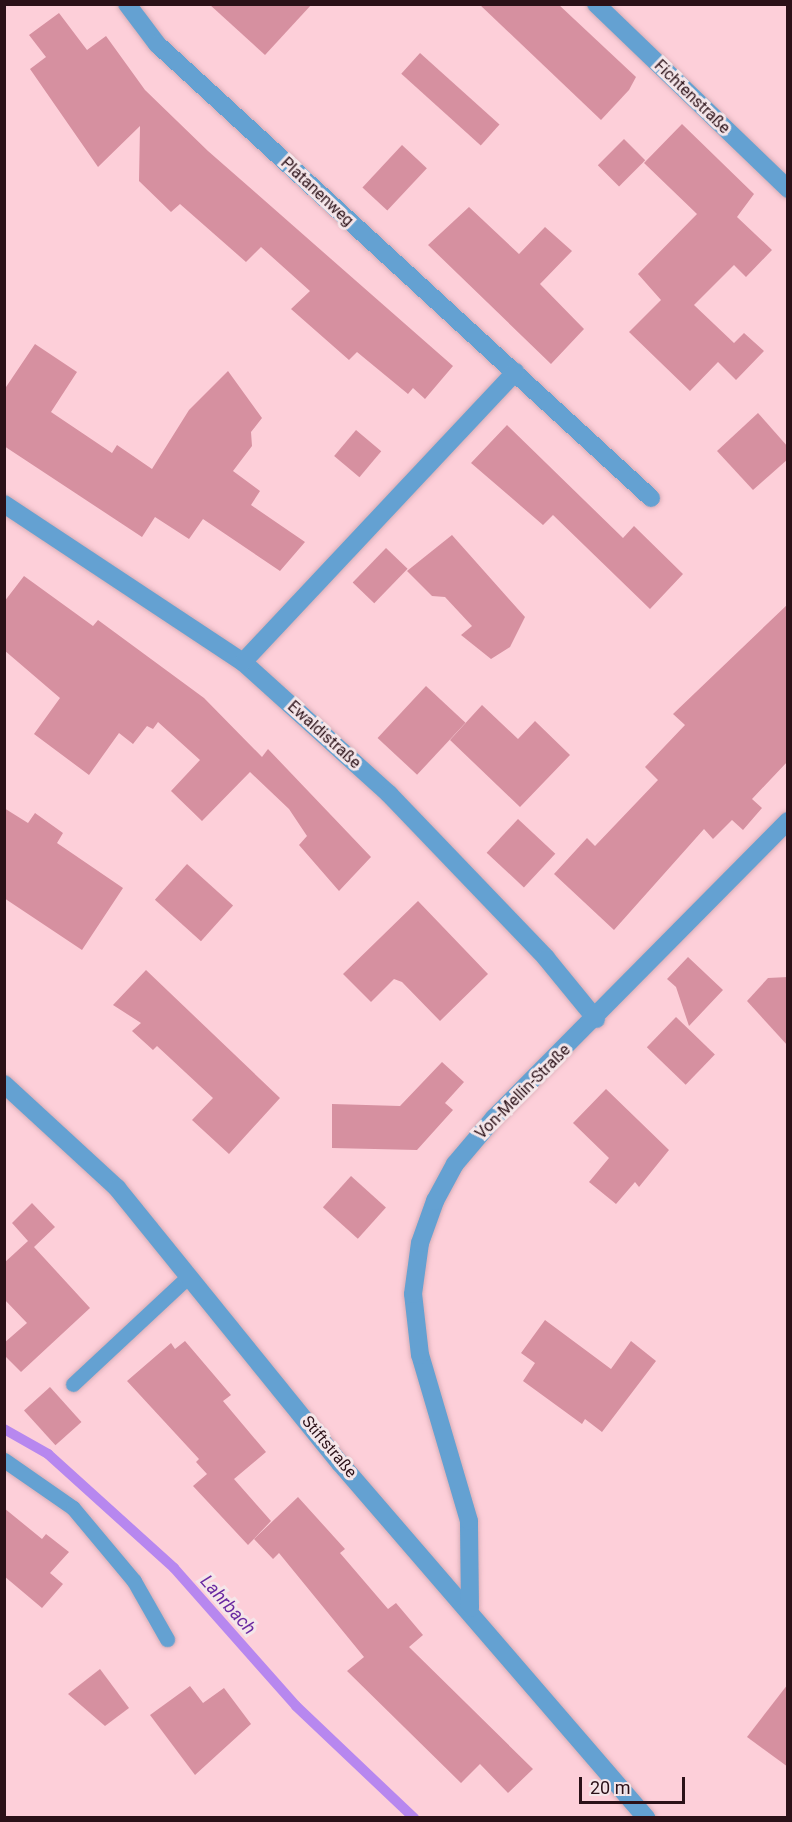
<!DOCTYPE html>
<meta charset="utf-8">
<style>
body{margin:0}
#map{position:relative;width:792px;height:1822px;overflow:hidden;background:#fdcfd9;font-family:Roboto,sans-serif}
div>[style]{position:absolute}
.stream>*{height:10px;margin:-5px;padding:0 5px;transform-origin:5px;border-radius:5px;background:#b787ef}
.building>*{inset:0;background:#d690a0;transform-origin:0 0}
.roads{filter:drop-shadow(0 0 2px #d7adb6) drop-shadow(0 0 2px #d7adb6)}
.lane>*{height:15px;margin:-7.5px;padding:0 7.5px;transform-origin:7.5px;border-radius:7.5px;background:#64a1d2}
.street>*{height:18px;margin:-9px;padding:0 9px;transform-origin:9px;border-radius:9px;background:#64a1d2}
span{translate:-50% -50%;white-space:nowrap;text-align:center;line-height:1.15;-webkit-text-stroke:6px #f5e6e9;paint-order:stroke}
.street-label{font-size:16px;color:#2b1118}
.water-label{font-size:18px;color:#6928a1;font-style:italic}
.frame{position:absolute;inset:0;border:6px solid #2b1118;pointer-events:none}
.scale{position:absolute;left:579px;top:1777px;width:106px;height:27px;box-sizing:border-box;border:3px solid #2b1118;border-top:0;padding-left:8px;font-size:18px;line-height:21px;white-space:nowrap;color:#2b1118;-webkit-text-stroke:4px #f5e6e9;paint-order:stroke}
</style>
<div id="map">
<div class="stream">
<div style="left:4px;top:1429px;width:51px;rotate:29.6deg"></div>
<div style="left:48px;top:1454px;width:170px;rotate:42.1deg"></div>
<div style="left:174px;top:1568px;width:184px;rotate:48.5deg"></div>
<div style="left:296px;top:1706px;width:163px;rotate:43.5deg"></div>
</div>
<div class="building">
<div style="clip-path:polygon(209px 4px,312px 4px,265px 55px)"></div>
<div style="clip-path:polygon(479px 4px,558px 4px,636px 77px,629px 90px,601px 120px)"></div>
<div style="clip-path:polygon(59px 13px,87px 50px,106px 36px,145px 90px,208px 151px,453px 366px,425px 399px,413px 388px,408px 394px,357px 352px,349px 360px,291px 309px,310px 291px,261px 247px,246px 262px,180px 204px,171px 212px,139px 181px,140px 126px,98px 167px,30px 69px,46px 57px,29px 35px)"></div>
<div style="left:420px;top:53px;width:107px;height:28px;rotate:42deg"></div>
<div style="clip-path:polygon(682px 124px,754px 194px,737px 217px,772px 250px,746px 277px,734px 265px,694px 305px,734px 343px,744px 333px,764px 351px,736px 380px,718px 362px,690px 391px,629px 332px,661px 300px,638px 274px,697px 214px,644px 163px)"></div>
<div style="left:624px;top:139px;width:30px;height:37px;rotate:45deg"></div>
<div style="left:402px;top:145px;width:34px;height:58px;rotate:43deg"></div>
<div style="clip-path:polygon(469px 207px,519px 254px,545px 227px,572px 251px,540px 284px,584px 329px,551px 364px,428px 245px)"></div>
<div style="clip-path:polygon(35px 344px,77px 372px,51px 412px,112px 453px,117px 445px,152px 469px,189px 410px,228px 371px,262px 418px,251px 432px,252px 446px,233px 471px,260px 491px,251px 505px,305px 542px,280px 571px,203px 519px,189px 539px,155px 517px,142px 537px,4px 446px,4px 390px)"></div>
<div style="clip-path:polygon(758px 413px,788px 447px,788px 459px,753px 490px,717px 451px)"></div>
<div style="clip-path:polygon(507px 425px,623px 538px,634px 526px,683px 574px,650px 609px,553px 515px,543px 525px,471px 463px)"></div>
<div style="left:356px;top:430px;width:33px;height:34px;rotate:40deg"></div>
<div style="clip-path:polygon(452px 535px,525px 617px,510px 647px,491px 659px,461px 635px,472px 626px,445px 597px,432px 596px,407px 571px)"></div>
<div style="left:386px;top:548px;width:30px;height:48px;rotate:44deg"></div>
<div style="clip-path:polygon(24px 576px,93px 626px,98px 620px,204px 698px,262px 757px,268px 749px,371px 857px,339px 891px,299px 845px,307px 836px,289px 809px,250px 772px,202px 821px,171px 791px,200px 760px,158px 722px,153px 729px,147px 726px,133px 744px,119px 733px,89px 775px,34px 734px,60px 698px,4px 650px,4px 602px)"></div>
<div style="clip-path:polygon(788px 604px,788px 761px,752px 799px,762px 808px,743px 830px,732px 820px,713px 839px,704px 829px,614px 930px,554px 874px,587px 838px,595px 846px,658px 780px,645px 767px,685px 725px,673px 714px)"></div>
<div style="left:426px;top:686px;width:54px;height:71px;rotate:43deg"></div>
<div style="clip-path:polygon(482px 705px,518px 739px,535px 721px,570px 755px,520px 807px,450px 740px)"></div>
<div style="clip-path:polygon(4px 808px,28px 823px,35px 813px,63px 833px,57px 843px,123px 888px,82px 950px,4px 898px)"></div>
<div style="left:518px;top:819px;width:51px;height:46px;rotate:43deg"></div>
<div style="left:187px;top:864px;width:62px;height:48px;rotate:42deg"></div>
<div style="clip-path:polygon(418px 901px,488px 974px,440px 1021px,402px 982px,394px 979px,371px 1002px,343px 974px)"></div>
<div style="clip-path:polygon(688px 957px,723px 990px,689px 1026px,676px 987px,667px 979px)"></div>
<div style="clip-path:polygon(146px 970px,280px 1098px,229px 1154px,192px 1120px,213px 1098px,157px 1046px,153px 1050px,132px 1031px,141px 1023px,113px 1005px)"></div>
<div style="clip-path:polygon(788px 977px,788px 1046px,747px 1001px,768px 978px)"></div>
<div style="left:676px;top:1017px;width:54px;height:42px;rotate:44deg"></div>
<div style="clip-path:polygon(442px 1062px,464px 1082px,445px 1103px,453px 1110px,417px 1150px,332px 1148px,332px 1104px,400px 1106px)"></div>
<div style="clip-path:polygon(606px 1089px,669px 1150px,639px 1187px,635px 1182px,616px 1204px,589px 1182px,609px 1158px,573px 1123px)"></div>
<div style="left:351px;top:1176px;width:47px;height:42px;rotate:42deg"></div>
<div style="clip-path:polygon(32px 1203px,55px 1227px,34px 1247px,90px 1308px,21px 1372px,4px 1355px,4px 1343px,27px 1323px,4px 1299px,4px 1263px,28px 1241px,12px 1223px)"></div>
<div style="clip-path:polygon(545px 1320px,611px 1369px,631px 1341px,656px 1361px,602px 1432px,585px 1419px,582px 1424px,523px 1381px,535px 1363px,521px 1353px)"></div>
<div style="clip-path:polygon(185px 1341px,231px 1395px,223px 1401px,266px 1452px,234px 1479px,271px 1521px,248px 1545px,193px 1486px,207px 1474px,196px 1462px,199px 1459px,127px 1381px,171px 1343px,175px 1349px)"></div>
<div style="left:50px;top:1387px;width:47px;height:35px;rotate:48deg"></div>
<div style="clip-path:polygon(298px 1497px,345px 1549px,340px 1553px,388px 1609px,396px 1603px,423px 1635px,409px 1647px,533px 1769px,508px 1793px,480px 1764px,461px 1783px,347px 1671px,364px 1657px,279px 1553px,273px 1559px,254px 1539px)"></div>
<div style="clip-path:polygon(4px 1508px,42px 1539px,46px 1534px,69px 1552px,50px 1573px,63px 1584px,42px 1608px,4px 1576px)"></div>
<div style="clip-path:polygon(100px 1669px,129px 1708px,105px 1726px,68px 1694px)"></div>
<div style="clip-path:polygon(788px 1684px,788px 1767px,747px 1737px)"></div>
<div style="clip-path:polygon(190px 1686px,203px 1703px,224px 1688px,251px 1724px,195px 1775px,150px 1715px)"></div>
</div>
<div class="roads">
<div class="lane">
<div style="left:73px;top:1384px;width:158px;rotate:-43deg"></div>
<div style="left:4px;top:1460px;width:84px;rotate:34.8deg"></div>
<div style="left:73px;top:1508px;width:95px;rotate:50.1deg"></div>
<div style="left:134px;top:1581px;width:67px;rotate:60.4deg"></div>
</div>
<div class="street">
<div style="left:127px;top:4px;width:50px;rotate:53.1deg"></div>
<div style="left:157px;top:44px;width:671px;rotate:42.58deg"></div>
<div style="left:596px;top:4px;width:267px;rotate:43.9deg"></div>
<div style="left:4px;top:504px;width:287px;rotate:33.5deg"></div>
<div style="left:243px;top:662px;width:197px;rotate:42.1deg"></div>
<div style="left:389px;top:794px;width:227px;rotate:46.2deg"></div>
<div style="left:546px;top:958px;width:79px;rotate:50.7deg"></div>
<div style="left:243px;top:662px;width:398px;rotate:-46.8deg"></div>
<div style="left:4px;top:1084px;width:154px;rotate:42.6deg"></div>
<div style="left:117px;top:1188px;width:354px;rotate:51deg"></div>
<div style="left:340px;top:1463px;width:469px;rotate:49.2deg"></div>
<div style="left:470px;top:1608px;width:87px;rotate:-90.7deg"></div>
<div style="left:469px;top:1521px;width:173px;rotate:-106.4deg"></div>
<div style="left:420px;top:1355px;width:61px;rotate:-96.5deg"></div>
<div style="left:413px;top:1294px;width:51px;rotate:-82.2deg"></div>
<div style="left:420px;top:1243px;width:45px;rotate:-70.3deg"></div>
<div style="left:435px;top:1201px;width:42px;rotate:-61.6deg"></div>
<div style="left:455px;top:1164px;width:60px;rotate:-49.7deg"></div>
<div style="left:494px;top:1118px;width:418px;rotate:-45.3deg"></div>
</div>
</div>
<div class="street-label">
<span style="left:692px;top:97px;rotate:44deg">Fichtenstraße</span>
<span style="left:317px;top:192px;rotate:43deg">Platanenweg</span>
<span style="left:324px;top:735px;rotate:42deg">Ewaldistraße</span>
<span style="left:523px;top:1092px;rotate:-45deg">Von-Mellin-Straße</span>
<span style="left:329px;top:1447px;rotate:50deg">Stiftstraße</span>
</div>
<div class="water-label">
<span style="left:228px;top:1605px;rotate:48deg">Lahrbach</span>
</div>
<div class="frame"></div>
<div class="scale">20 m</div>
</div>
